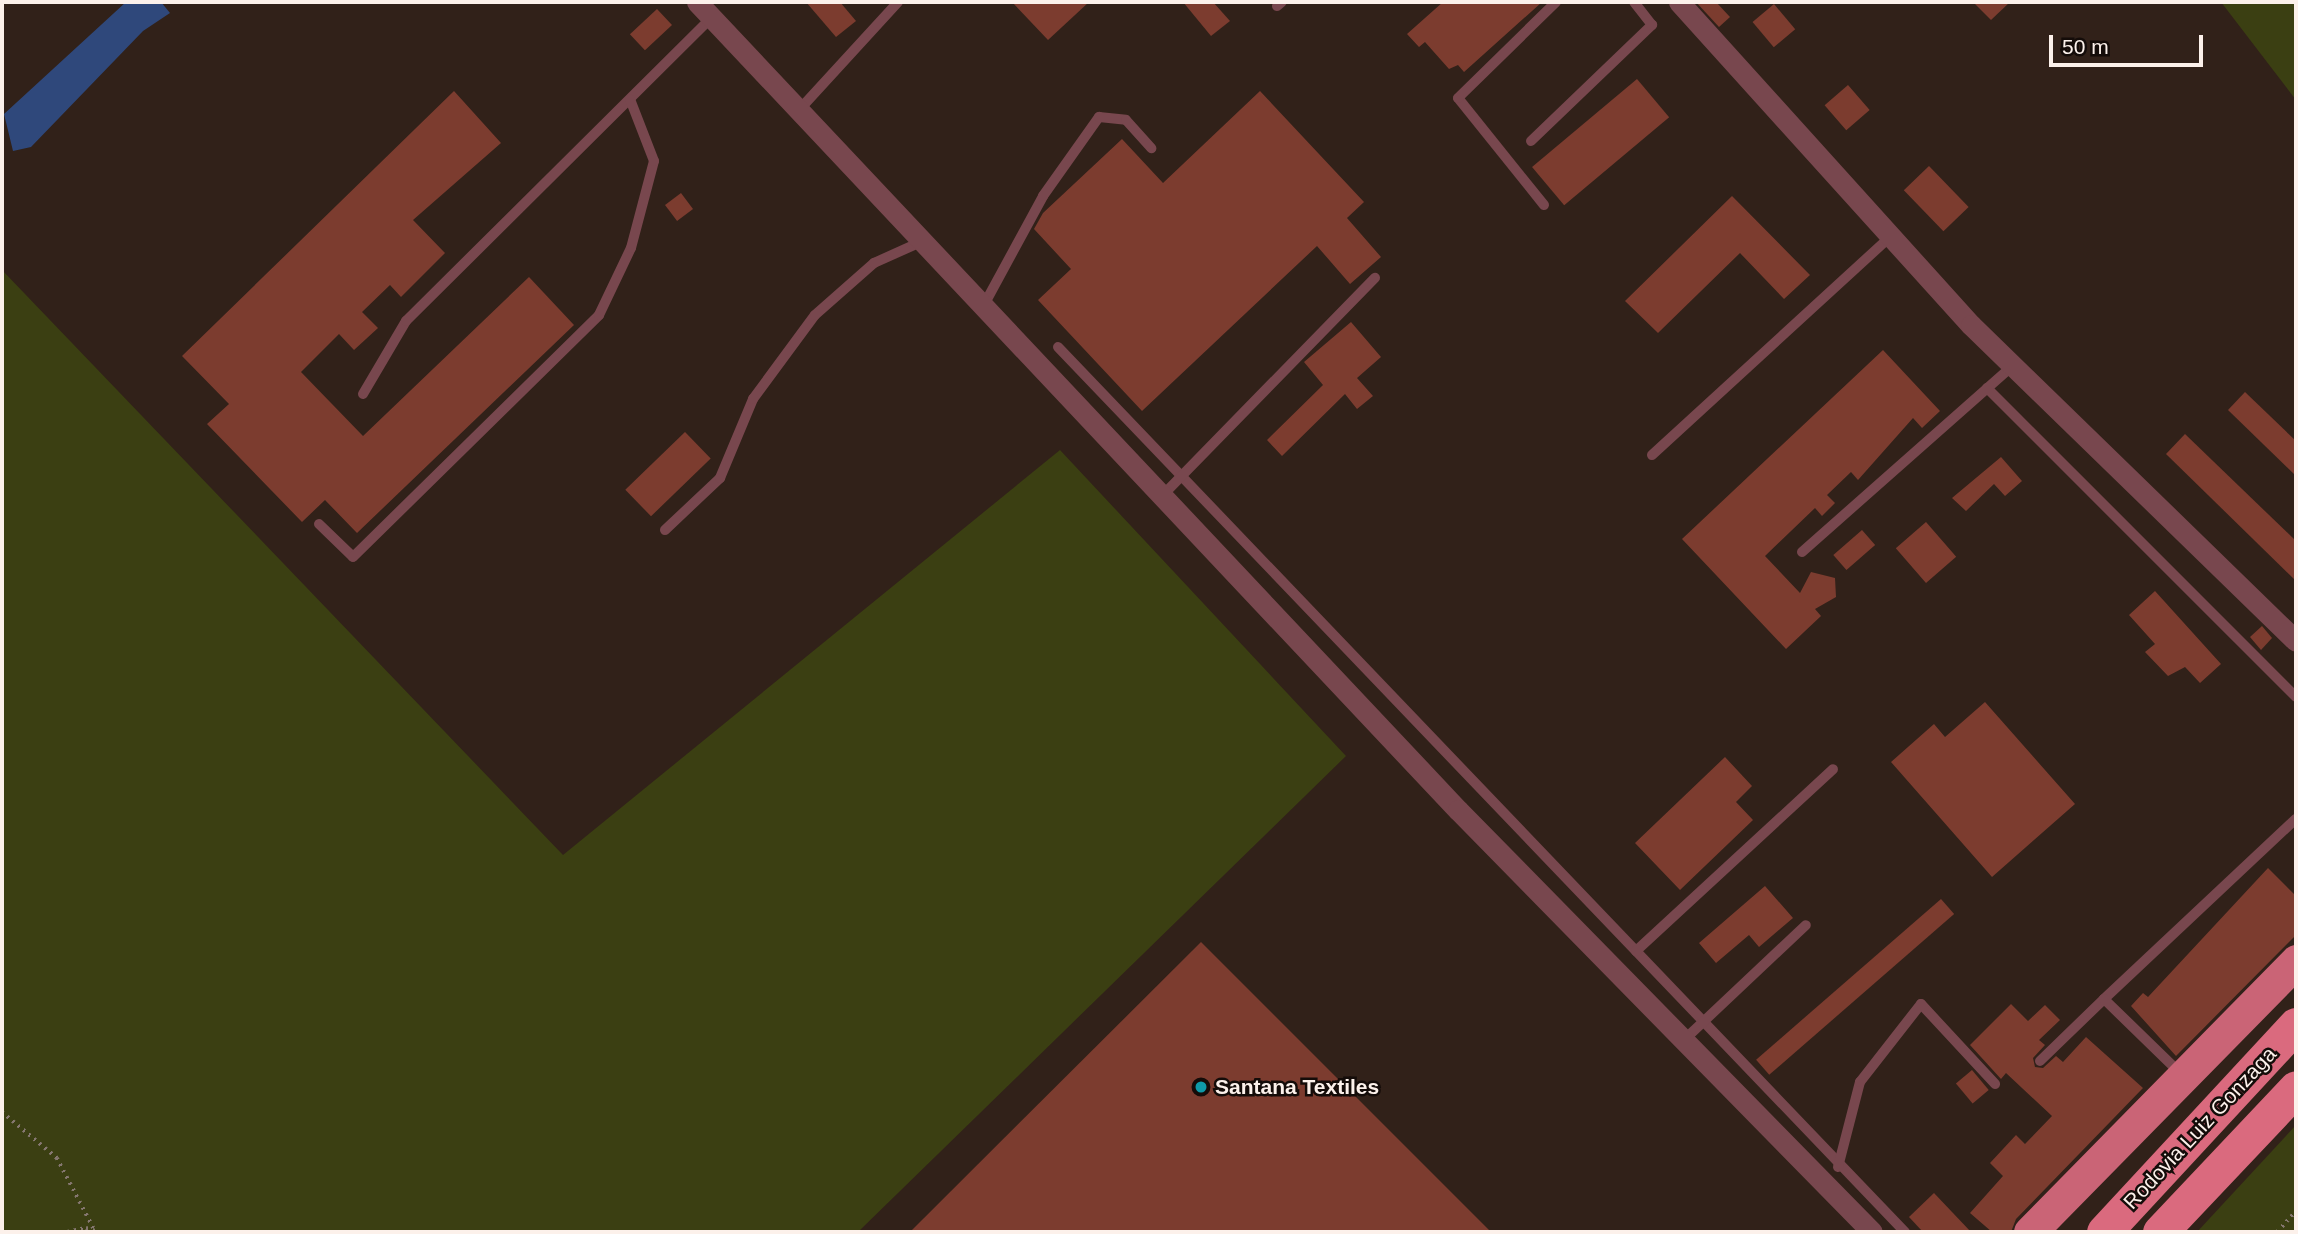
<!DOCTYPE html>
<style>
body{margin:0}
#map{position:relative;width:2298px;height:1234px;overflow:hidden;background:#312119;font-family:Arial,sans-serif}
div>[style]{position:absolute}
.green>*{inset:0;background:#3b3f12}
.water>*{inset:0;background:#2f487b}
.building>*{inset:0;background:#7c3c2f;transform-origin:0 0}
.path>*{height:3.5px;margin-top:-1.75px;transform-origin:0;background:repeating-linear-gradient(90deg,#857770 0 2px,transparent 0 7px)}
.service>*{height:10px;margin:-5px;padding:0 5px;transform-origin:5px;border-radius:5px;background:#78474e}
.minor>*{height:21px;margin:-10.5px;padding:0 10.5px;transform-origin:10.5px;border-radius:10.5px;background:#78474e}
.primary>*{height:33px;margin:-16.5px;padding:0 16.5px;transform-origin:16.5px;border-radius:16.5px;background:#ca6476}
.trunk>*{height:35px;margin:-17.5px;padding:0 17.5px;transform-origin:17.5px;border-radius:17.5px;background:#da6a7e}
.dots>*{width:19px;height:19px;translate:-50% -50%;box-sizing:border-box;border:4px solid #140c09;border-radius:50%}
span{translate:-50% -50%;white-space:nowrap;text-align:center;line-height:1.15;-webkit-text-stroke:5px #140c09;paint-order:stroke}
.poi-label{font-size:21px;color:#fcf1eb;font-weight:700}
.left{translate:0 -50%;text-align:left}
.street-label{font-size:21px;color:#fcf1eb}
.frame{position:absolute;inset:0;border:4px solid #fcf1eb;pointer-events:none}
.scale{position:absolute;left:2049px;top:35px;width:154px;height:32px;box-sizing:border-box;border:4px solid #fcf1eb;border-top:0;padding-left:9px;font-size:21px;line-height:24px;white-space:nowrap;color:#fcf1eb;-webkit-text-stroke:5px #140c09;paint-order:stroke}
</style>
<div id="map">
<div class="green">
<div style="clip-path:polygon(2221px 2px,2296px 2px,2296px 100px)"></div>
<div style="clip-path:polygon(2px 270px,563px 855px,1060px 450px,1346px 756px,858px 1232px,2px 1232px)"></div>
<div style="clip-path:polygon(2296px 1125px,2296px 1232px,2197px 1232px)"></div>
</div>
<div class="water">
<div style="clip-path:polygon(126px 2px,161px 2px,170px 13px,143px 31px,31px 147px,13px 151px,4px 114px)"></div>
</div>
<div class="building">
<div style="clip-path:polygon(806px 2px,840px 2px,856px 21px,836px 37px)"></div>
<div style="clip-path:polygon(1012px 2px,1089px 2px,1048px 40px)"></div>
<div style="clip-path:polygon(1183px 2px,1213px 2px,1230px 21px,1211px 36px)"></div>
<div style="clip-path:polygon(1443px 2px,1542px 2px,1464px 72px,1458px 65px,1449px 69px,1425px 42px,1419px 47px,1407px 34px)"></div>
<div style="clip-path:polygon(1696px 2px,1716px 2px,1730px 17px,1719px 27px)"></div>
<div style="clip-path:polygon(1973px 2px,2010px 2px,1991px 20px)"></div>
<div style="left:1774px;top:4px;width:33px;height:28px;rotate:50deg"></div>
<div style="left:657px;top:9px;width:22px;height:37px;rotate:47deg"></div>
<div style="left:1637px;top:79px;width:50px;height:137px;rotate:50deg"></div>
<div style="left:1848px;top:85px;width:33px;height:31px;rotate:49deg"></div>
<div style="clip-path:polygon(454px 91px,501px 143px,413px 220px,445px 253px,401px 297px,390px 285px,362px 312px,378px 328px,354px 350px,339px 334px,301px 372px,363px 436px,529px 277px,574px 325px,357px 533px,325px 500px,302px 522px,207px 424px,229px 404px,182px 356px)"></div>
<div style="clip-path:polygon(1260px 91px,1364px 202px,1347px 218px,1381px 257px,1350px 284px,1317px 246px,1142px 411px,1038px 300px,1071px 269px,1034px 229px,1043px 213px,1122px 139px,1163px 183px)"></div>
<div style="left:1929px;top:166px;width:57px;height:35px;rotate:46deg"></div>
<div style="left:681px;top:193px;width:20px;height:20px;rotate:53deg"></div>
<div style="clip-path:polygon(1732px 196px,1810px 275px,1784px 299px,1740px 253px,1658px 333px,1625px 301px)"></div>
<div style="clip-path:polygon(1351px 322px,1381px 357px,1357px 378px,1373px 396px,1357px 409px,1345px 394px,1282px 456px,1267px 440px,1323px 385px,1304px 362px)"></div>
<div style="clip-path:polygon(1883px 350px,1940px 411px,1922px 428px,1913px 418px,1858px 480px,1851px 472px,1827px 495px,1835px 503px,1822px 516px,1815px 508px,1765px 556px,1800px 593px,1811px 572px,1835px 578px,1836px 597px,1815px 609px,1821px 616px,1786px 649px,1682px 539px)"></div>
<div style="clip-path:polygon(2245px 392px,2296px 441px,2296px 476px,2228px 410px)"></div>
<div style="left:685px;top:432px;width:37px;height:83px;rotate:46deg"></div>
<div style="clip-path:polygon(2185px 434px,2296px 541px,2296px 581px,2166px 454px)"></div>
<div style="clip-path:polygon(2001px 457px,2022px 481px,2005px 496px,1994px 484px,1966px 511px,1952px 498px)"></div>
<div style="left:1926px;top:522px;width:46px;height:40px;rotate:49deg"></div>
<div style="left:1862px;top:530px;width:20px;height:38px;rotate:49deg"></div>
<div style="clip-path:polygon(2155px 591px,2221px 664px,2200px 683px,2185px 667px,2168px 676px,2145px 652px,2155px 644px,2129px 615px)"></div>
<div style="clip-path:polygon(2262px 626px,2272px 638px,2261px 650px,2250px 637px)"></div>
<div style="clip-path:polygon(1985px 702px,2075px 804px,1992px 877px,1891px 762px,1934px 724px,1945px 737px)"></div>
<div style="clip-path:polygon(1725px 757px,1752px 786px,1736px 802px,1753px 820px,1680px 890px,1635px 843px)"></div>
<div style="clip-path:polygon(2268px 868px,2296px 896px,2296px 935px,2176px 1056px,2131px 1006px,2143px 993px,2148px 997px)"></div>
<div style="clip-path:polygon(1765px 886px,1793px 918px,1759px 947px,1749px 935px,1716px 963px,1699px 943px)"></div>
<div style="left:1941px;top:899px;width:20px;height:245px;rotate:49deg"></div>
<div style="clip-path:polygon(1201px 942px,1491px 1232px,910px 1232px)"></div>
<div style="clip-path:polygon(2011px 1004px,2028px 1021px,2045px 1005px,2060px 1020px,2039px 1040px,2045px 1045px,2033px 1058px,2035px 1067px,2043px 1068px,2056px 1056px,2063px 1062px,2086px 1037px,2143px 1088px,2016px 1219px,2011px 1232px,1992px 1232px,1970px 1213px,2003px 1176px,1990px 1163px,2016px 1135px,2025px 1144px,2052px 1116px,2006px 1073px,2001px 1079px,1970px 1045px)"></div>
<div style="left:1972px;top:1070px;width:26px;height:21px;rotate:50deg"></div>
<div style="clip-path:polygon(1934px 1193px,1971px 1232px,1923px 1232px,1909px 1217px)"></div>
</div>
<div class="path">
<div style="left:2px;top:1112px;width:72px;rotate:39.9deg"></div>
<div style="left:57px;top:1158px;width:80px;rotate:62.5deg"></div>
<div style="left:67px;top:1232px;width:19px;rotate:-12deg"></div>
<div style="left:86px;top:1228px;width:14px;rotate:17deg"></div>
<div style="left:2277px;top:1232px;width:28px;rotate:-48deg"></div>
</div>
<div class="service">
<div style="left:1277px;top:6px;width:6px;rotate:-39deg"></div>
<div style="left:800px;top:109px;width:145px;rotate:-47.5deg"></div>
<div style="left:1531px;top:141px;width:168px;rotate:-43.8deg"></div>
<div style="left:1652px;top:25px;width:29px;rotate:-128deg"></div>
<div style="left:1544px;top:205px;width:137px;rotate:-128.8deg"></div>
<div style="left:1458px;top:98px;width:137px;rotate:-44.4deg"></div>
<div style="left:985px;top:303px;width:122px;rotate:-61.5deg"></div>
<div style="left:1043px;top:196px;width:97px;rotate:-54.7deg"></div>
<div style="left:1099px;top:117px;width:27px;rotate:6deg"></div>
<div style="left:1126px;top:120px;width:38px;rotate:48deg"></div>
<div style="left:1058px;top:347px;width:1225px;rotate:46.26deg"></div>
<div style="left:1987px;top:388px;width:437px;rotate:45deg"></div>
<div style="left:363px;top:394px;width:85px;rotate:-59.5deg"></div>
<div style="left:406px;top:321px;width:431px;rotate:-44.8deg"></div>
<div style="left:1652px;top:455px;width:324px;rotate:-42.5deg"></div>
<div style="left:1162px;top:496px;width:305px;rotate:-45.7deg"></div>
<div style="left:319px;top:524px;width:47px;rotate:44.1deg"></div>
<div style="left:353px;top:557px;width:345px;rotate:-44.5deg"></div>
<div style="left:599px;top:315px;width:74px;rotate:-64.5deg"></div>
<div style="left:631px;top:248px;width:90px;rotate:-75.2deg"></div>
<div style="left:654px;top:161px;width:66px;rotate:-111.2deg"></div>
<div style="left:665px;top:530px;width:76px;rotate:-43.4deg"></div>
<div style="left:720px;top:478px;width:86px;rotate:-67.3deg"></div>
<div style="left:753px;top:399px;width:104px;rotate:-53.6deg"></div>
<div style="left:815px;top:315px;width:79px;rotate:-41.4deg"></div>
<div style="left:874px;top:263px;width:54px;rotate:-24.2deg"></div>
<div style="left:1802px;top:552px;width:282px;rotate:-41.5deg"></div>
<div style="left:1636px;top:951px;width:268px;rotate:-42.7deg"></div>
<div style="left:2104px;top:999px;width:263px;rotate:-43.2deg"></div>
<div style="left:1685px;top:1039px;width:166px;rotate:-43.3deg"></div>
<div style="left:2040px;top:1061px;width:89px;rotate:-44.1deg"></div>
<div style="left:2104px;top:999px;width:107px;rotate:44.2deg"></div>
<div style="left:1838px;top:1167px;width:88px;rotate:-75.5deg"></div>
<div style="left:1860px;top:1082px;width:99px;rotate:-52deg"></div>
<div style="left:1921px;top:1004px;width:109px;rotate:47.2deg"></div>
</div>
<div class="minor">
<div style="left:697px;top:2px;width:1110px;rotate:46.72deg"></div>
<div style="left:1458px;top:810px;width:591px;rotate:45.55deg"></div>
<div style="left:1679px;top:2px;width:435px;rotate:47.9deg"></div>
<div style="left:1971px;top:325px;width:453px;rotate:44.2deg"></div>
</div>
<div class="primary">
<div style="left:2030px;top:1232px;width:380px;rotate:-45.5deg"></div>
</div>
<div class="trunk">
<div style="left:2104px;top:1232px;width:282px;rotate:-47.2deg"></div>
<div style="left:2160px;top:1232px;width:198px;rotate:-46.6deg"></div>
</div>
<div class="dots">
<div style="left:1201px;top:1087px;background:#0f9aa8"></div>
</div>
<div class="poi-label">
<span class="left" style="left:1215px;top:1087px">Santana Textiles</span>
</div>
<div class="street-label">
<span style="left:2200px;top:1128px;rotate:-47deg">Rodovia Luiz Gonzaga</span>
</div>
<div class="frame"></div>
<div class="scale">50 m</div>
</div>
